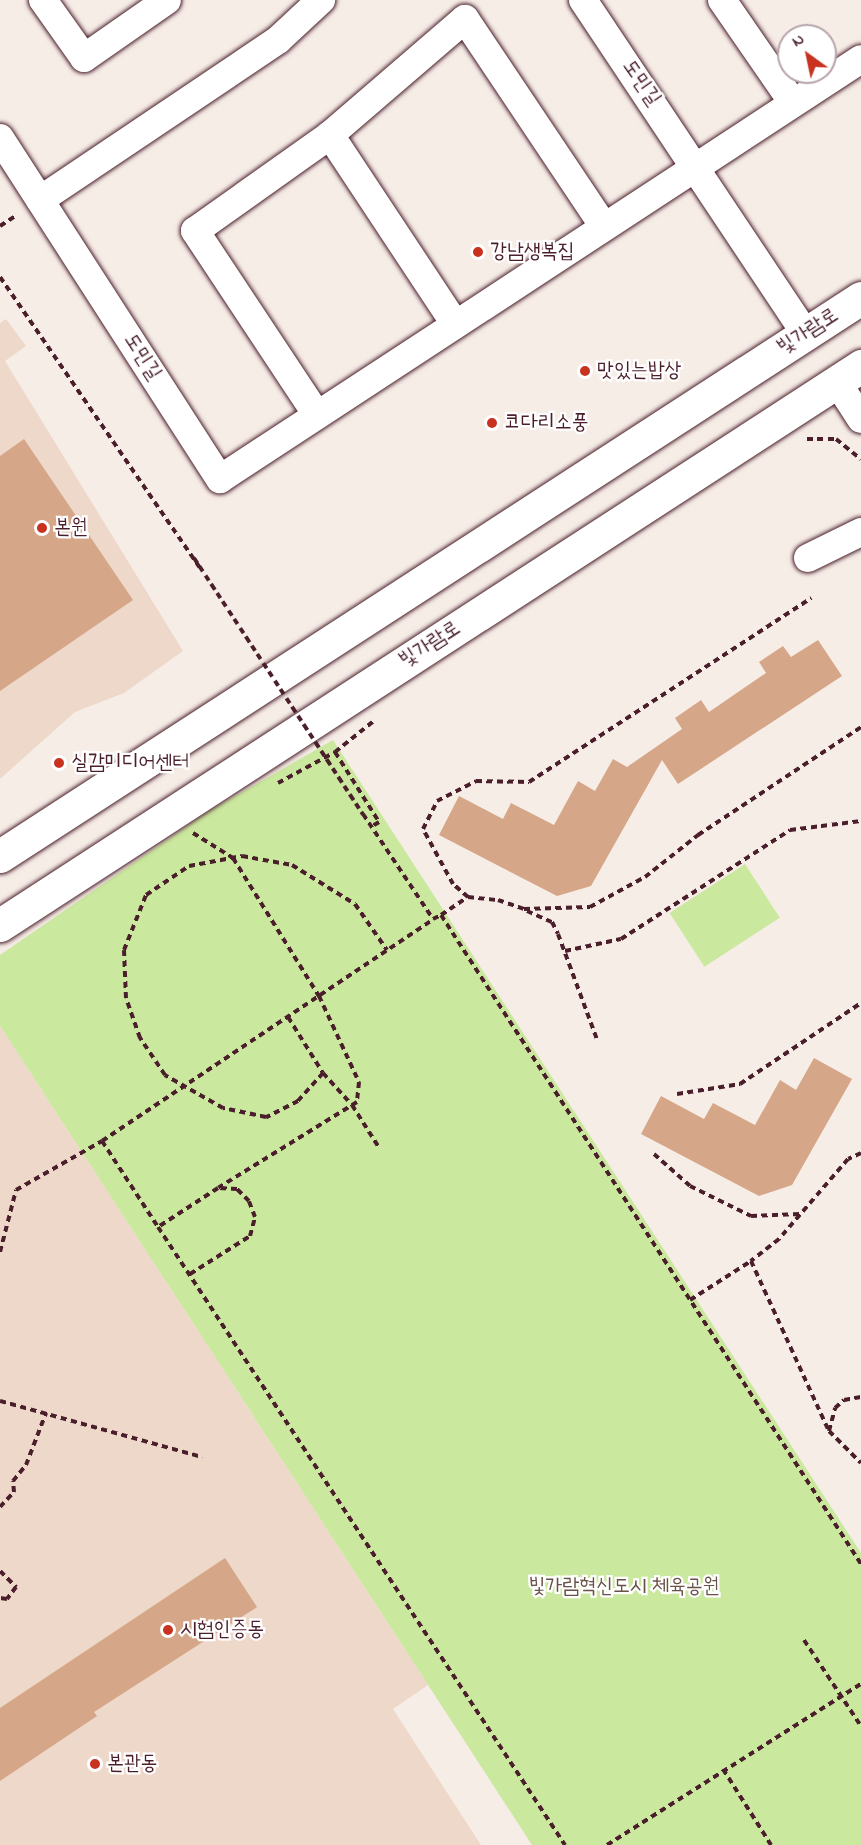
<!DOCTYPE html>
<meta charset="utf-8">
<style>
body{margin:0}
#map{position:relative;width:861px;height:1845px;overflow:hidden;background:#f7ede7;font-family:"Indie Flower","Poor Story",sans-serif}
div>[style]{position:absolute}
.built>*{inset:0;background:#edd8ca}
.green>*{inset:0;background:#cbe89f;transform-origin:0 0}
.building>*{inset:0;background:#d6a688}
.path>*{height:4px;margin-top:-2px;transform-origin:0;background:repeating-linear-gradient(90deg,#4a1f2b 0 6px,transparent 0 10.5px)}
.roads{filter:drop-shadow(0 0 2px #4a1f2b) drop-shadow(0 0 2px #4a1f2b)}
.street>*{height:28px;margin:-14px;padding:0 14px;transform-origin:14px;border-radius:14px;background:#fff}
.secondary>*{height:33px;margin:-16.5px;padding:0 16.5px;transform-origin:16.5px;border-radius:16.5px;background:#fff}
.path-bridge>*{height:4px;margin-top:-2px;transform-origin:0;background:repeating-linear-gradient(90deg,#4a1f2b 0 6px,transparent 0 10.5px)}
.dots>*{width:16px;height:16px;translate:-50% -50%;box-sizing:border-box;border:3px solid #fff;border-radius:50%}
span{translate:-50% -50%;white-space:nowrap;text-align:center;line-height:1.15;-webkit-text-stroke:4.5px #fff;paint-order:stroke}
.street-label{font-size:21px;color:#4a1f2b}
.poi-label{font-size:21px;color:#4a1f2b}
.left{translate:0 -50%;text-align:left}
.park-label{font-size:21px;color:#6a5148}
.north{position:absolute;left:777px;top:24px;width:60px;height:60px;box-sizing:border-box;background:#fff;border:2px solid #b7a5aa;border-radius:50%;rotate:327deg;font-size:16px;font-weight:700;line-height:24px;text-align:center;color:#4a1f2b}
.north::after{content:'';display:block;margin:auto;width:21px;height:27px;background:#c8321e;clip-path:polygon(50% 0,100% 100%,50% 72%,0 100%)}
</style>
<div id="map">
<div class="built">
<div style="clip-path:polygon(6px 319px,26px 346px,5px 361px,183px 651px,124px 693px,75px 712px,0 779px,0 323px)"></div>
<div style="clip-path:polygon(0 1026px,428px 1685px,393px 1709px,481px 1845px,0 1845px)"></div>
</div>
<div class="green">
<div style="clip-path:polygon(333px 740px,861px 1553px,861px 1845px,532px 1845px,0 1026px,0 955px,209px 811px)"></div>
<div style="left:745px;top:864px;width:64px;height:90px;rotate:57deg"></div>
</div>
<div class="building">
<div style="clip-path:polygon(24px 439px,133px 600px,0 691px,0 456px)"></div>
<div style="clip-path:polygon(818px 640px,842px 676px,678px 784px,662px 760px,591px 886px,557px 896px,439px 835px,459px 796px,503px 819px,511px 803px,554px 825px,578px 781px,595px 791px,613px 759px,627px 767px,682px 729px,675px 718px,701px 700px,709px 712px,766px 673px,759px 662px,783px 646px,791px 657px)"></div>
<div style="clip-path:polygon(814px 1058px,852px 1079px,792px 1185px,759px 1196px,641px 1134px,661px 1096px,704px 1119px,713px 1103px,755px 1125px,780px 1080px,796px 1090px)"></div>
<div style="clip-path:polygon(225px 1558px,257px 1607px,94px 1712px,97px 1716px,0 1781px,0 1708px)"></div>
</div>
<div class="path">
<div style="left:0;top:226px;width:20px;rotate:-33deg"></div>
<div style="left:0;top:277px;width:357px;rotate:55.5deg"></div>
<div style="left:807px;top:439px;width:29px"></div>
<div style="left:836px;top:439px;width:32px;rotate:39deg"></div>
<div style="left:335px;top:752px;width:83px;rotate:57.8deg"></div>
<div style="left:379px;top:822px;width:9px;rotate:148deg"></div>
<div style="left:278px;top:783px;width:65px;rotate:-28.5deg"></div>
<div style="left:335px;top:752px;width:51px;rotate:-38.7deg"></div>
<div style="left:363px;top:814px;width:126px;rotate:56.3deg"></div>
<div style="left:433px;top:919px;width:9px;rotate:-27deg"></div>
<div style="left:441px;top:915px;width:773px;rotate:57.09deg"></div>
<div style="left:193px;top:833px;width:47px;rotate:32deg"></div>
<div style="left:233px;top:858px;width:163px;rotate:58.1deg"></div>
<div style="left:319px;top:996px;width:95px;rotate:65.1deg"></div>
<div style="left:359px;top:1082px;width:20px;rotate:96deg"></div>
<div style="left:357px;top:1102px;width:163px;rotate:148.3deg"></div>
<div style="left:468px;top:897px;width:20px;rotate:-139deg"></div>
<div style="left:453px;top:884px;width:63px;rotate:-118.6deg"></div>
<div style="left:423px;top:829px;width:31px;rotate:-63deg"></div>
<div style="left:437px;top:801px;width:44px;rotate:-27.1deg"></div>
<div style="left:476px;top:781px;width:53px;rotate:1.1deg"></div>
<div style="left:529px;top:782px;width:337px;rotate:-33.1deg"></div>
<div style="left:527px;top:911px;width:27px;rotate:24deg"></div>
<div style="left:552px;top:922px;width:13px;rotate:63deg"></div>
<div style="left:558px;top:934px;width:115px;rotate:69.7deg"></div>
<div style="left:441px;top:915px;width:32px;rotate:-34deg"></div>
<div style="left:468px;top:897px;width:30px;rotate:6deg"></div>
<div style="left:498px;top:900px;width:28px;rotate:19deg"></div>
<div style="left:524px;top:909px;width:66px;rotate:-1.7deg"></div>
<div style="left:590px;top:907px;width:63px;rotate:-28.6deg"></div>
<div style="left:645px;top:877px;width:68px;rotate:-38.4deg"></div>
<div style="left:698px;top:835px;width:196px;rotate:-33.5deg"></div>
<div style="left:565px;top:951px;width:57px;rotate:-12.1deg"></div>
<div style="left:621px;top:939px;width:201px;rotate:-32.8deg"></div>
<div style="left:790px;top:830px;width:72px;rotate:-7.2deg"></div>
<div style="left:288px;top:1017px;width:66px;rotate:58deg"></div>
<div style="left:323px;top:1073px;width:43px;rotate:47.8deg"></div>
<div style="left:352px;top:1105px;width:49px;rotate:57.6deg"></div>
<div style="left:323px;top:1073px;width:38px;rotate:132deg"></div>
<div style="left:298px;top:1101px;width:36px;rotate:153deg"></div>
<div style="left:266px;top:1117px;width:44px;rotate:-168.2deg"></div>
<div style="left:223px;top:1108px;width:67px;rotate:-150.4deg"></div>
<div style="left:165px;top:1075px;width:45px;rotate:-124deg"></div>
<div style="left:140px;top:1038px;width:42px;rotate:-109.3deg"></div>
<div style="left:126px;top:998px;width:48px;rotate:-92.4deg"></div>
<div style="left:124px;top:950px;width:59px;rotate:-68.2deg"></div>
<div style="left:146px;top:895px;width:52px;rotate:-34deg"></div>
<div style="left:189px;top:866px;width:54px;rotate:-10.7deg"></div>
<div style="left:242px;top:856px;width:51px;rotate:10.2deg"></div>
<div style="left:292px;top:865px;width:74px;rotate:31.8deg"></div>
<div style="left:355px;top:904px;width:56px;rotate:55.2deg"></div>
<div style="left:677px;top:1094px;width:64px;rotate:-9deg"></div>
<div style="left:740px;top:1084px;width:146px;rotate:-33.8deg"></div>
<div style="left:102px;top:1141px;width:399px;rotate:-33.8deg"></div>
<div style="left:861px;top:1153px;width:14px;rotate:155deg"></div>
<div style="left:848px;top:1159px;width:106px;rotate:130.8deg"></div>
<div style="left:779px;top:1239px;width:36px;rotate:142deg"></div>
<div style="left:751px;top:1261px;width:187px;rotate:65.4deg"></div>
<div style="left:829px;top:1431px;width:45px;rotate:45deg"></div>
<div style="left:654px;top:1154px;width:48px;rotate:41.6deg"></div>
<div style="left:690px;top:1186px;width:68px;rotate:26.2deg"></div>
<div style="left:751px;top:1216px;width:49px;rotate:-2.3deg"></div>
<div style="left:0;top:1252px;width:64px;rotate:-75.5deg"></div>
<div style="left:16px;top:1190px;width:99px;rotate:-29.7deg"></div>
<div style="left:102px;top:1141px;width:103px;rotate:56.9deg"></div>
<div style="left:190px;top:1274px;width:71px;rotate:-32.3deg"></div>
<div style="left:250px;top:1236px;width:20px;rotate:-75deg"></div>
<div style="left:255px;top:1217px;width:17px;rotate:-111deg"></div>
<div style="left:249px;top:1201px;width:17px;rotate:-135deg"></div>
<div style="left:237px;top:1189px;width:19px;rotate:-177deg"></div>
<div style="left:218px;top:1188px;width:72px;rotate:147deg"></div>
<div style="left:158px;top:1227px;width:740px;rotate:56.63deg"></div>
<div style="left:690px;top:1300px;width:72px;rotate:-32.6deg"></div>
<div style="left:0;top:1401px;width:210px;rotate:15.5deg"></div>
<div style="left:829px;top:1431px;width:24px;rotate:-75deg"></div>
<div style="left:835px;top:1408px;width:12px;rotate:-42deg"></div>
<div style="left:844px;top:1400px;width:17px;rotate:-10deg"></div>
<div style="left:0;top:1507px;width:21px;rotate:-47deg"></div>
<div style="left:14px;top:1492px;width:11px;rotate:-95deg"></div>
<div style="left:13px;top:1481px;width:21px;rotate:-51deg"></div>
<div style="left:26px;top:1465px;width:56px;rotate:-69deg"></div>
<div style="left:0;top:1571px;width:23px;rotate:45deg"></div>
<div style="left:16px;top:1587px;width:15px;rotate:127deg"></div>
<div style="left:7px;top:1599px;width:7px;rotate:-172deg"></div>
<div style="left:804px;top:1640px;width:103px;rotate:56.5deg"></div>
<div style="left:723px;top:1769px;width:90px;rotate:57.7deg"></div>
<div style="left:607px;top:1845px;width:301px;rotate:-32.4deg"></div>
</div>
<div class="roads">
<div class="street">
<div style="left:43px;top:0;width:71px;rotate:54.7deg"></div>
<div style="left:84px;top:58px;width:101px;rotate:-34.9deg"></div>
<div style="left:583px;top:0;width:402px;rotate:56.3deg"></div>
<div style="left:722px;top:0;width:125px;rotate:55.4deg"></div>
<div style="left:330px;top:135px;width:227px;rotate:56.5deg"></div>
<div style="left:0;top:138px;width:406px;rotate:57.2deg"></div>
<div style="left:220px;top:479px;width:766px;rotate:-33.23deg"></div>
<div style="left:40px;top:200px;width:287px;rotate:-33.9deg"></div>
<div style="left:278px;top:40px;width:59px;rotate:-42.9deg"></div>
<div style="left:837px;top:382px;width:44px;rotate:57deg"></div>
<div style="left:317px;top:415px;width:221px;rotate:-123.5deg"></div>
<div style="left:195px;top:231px;width:166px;rotate:-35.4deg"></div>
<div style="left:330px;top:135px;width:178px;rotate:-40.7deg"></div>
<div style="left:465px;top:19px;width:250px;rotate:56.2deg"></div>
<div style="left:808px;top:558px;width:59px;rotate:-26.1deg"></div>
</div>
<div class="secondary">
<div style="left:0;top:856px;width:1026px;rotate:-32.95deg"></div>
<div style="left:0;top:925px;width:1027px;rotate:-32.99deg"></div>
</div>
</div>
<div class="path-bridge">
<div style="left:194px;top:558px;width:307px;rotate:56.6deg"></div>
</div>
<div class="dots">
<div style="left:478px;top:252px;background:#c8321e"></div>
<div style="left:585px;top:371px;background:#c8321e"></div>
<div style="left:492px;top:423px;background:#c8321e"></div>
<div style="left:42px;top:528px;background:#c8321e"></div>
<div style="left:59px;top:763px;background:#c8321e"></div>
<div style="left:168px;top:1630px;background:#c8321e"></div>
<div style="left:95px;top:1764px;background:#c8321e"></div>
</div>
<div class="street-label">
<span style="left:641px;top:83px;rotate:55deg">도민길</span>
<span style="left:808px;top:332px;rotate:-33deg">빛가람로</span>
<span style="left:142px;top:357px;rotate:57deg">도민길</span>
<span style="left:430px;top:645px;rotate:-33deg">빛가람로</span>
</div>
<div class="poi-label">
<span class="left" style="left:490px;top:252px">강남생복집</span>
<span class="left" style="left:597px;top:371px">맛있는밥상</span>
<span class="left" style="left:504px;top:423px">코다리소풍</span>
<span class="left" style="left:54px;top:528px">본원</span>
<span class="left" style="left:71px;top:763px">실감미디어센터</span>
<span class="left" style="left:180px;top:1630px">시험인증동</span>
<span class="left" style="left:107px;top:1764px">본관동</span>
</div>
<div class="park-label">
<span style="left:624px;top:1587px">빛가람혁신도시 체육공원</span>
</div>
<div class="north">N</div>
</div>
